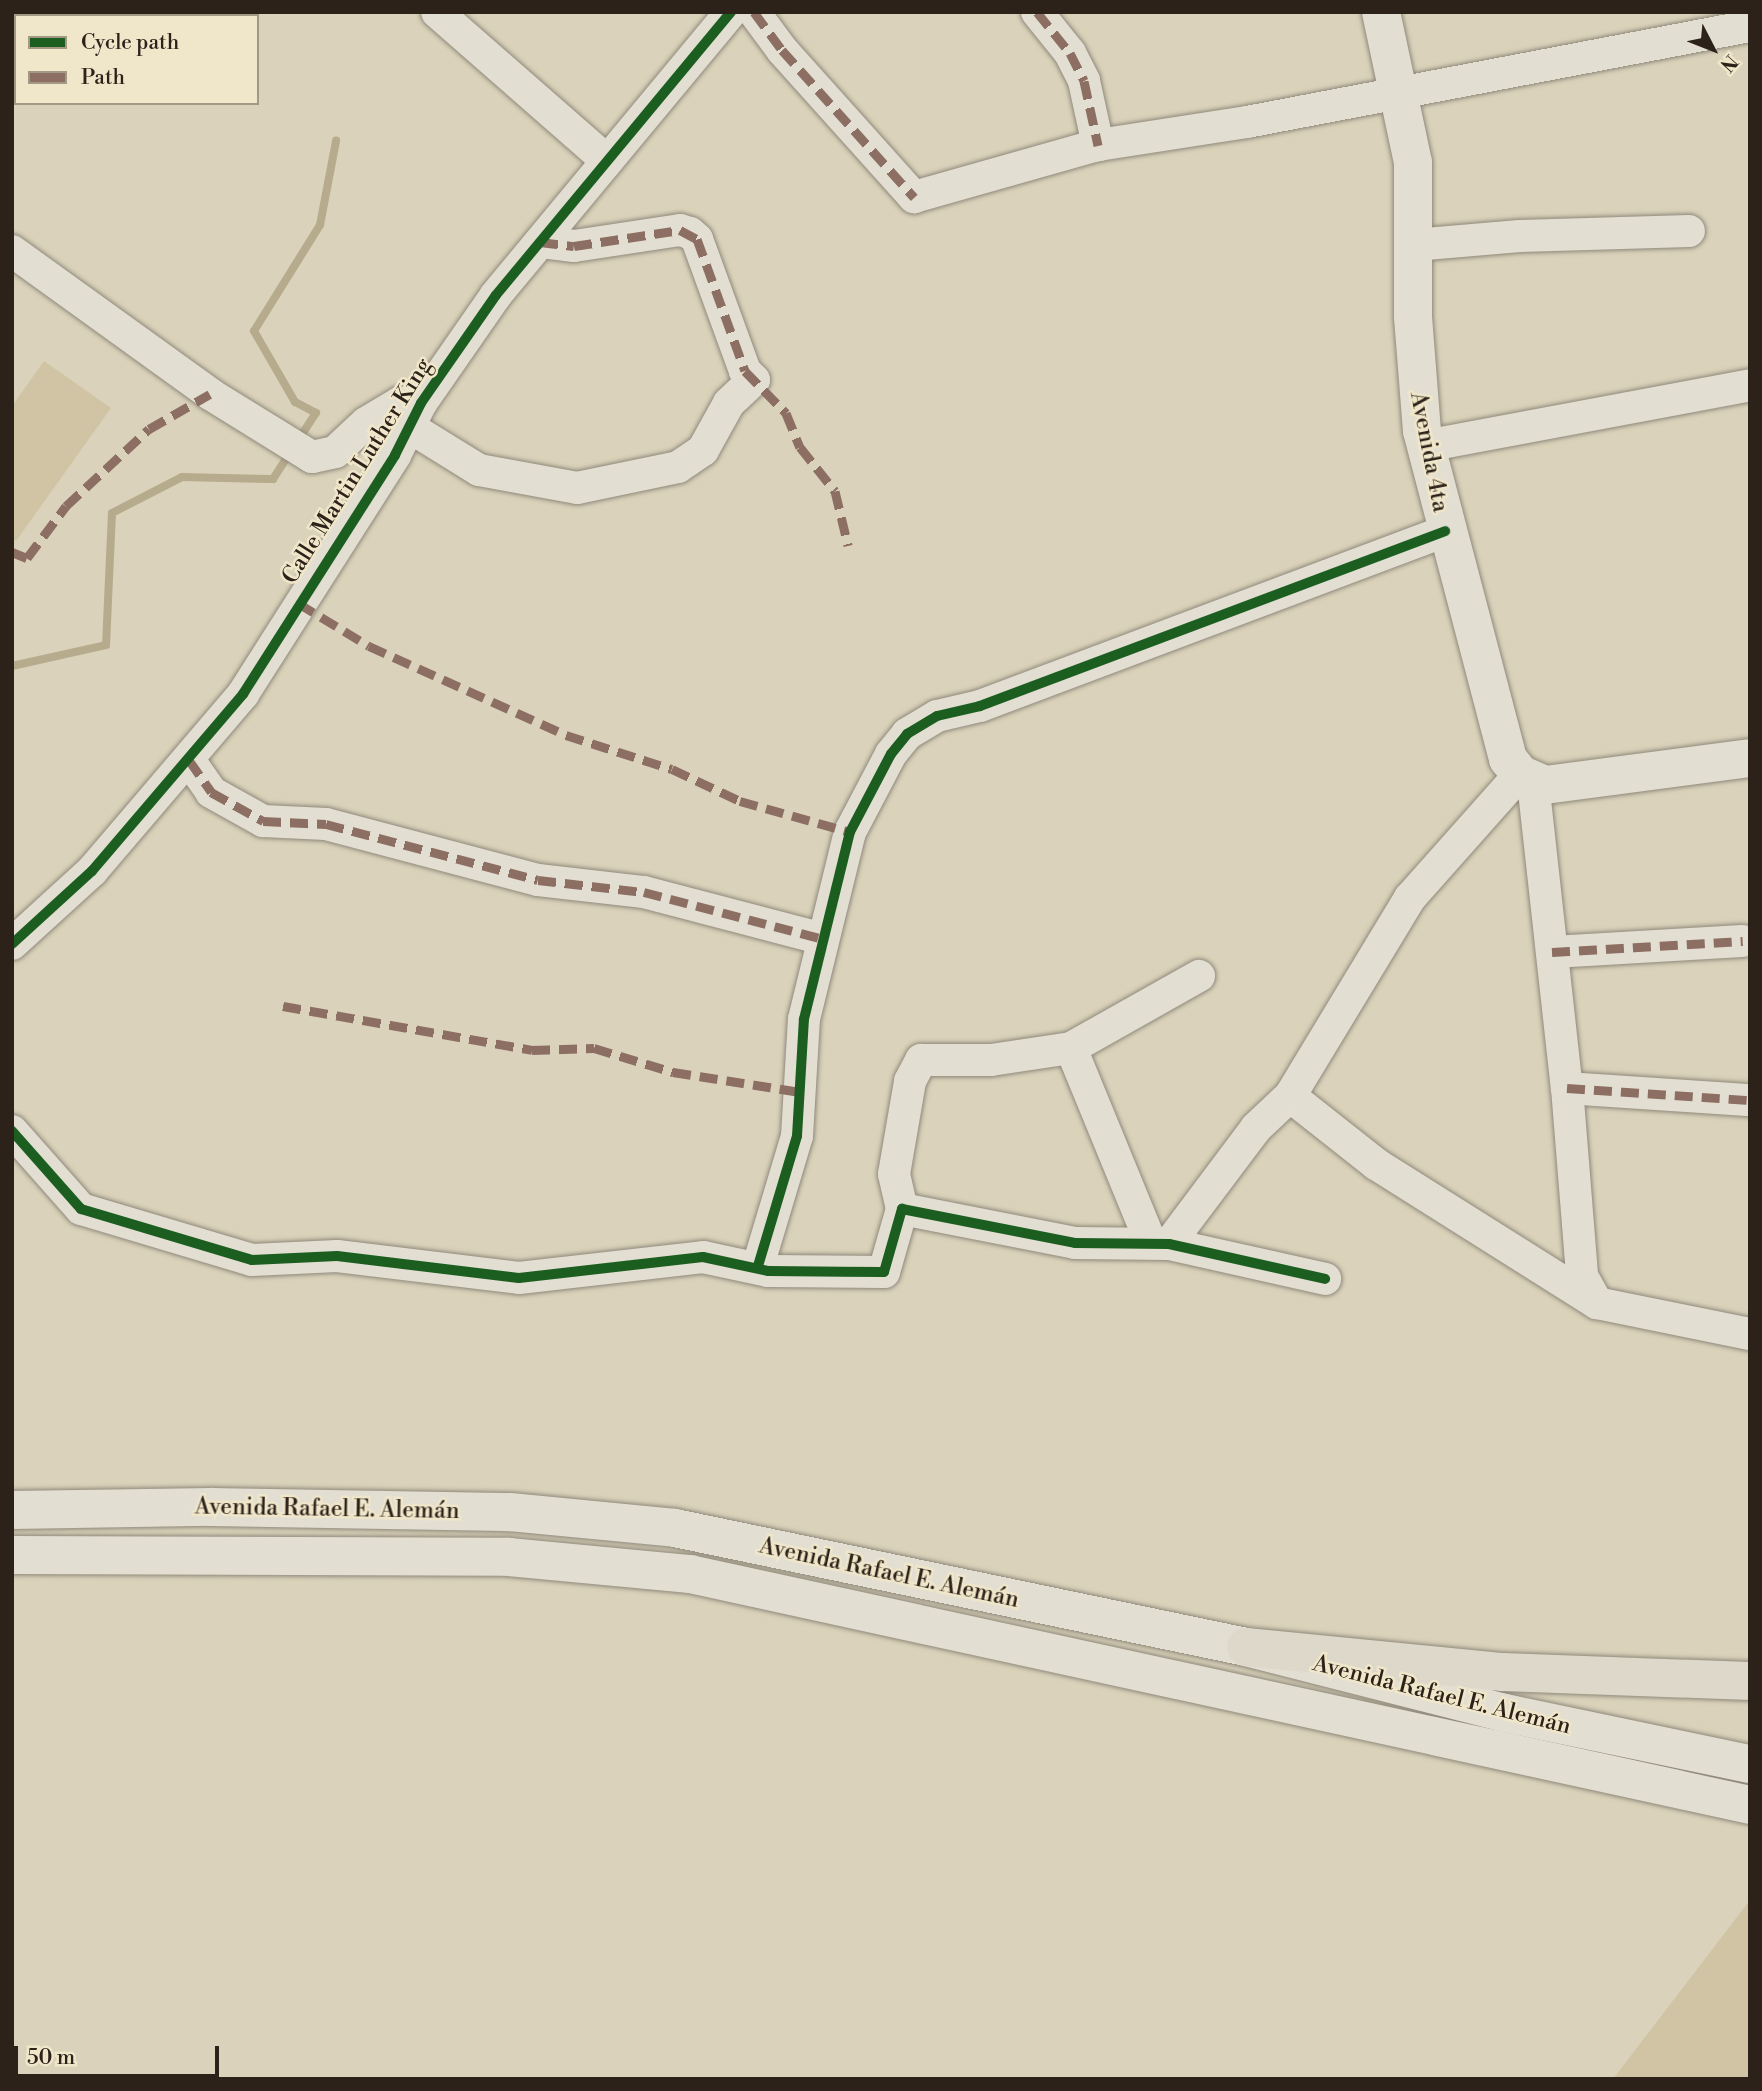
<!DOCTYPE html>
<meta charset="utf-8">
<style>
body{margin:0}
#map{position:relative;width:1762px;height:2091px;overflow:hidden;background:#dad2ba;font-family:"Libre Bodoni",serif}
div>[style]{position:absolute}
.green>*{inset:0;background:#d0c4a5}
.stream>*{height:8px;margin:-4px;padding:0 4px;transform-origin:4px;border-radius:4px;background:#b7ab8d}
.roads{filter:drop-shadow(0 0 2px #8f897b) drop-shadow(0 0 2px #8f897b)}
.street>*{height:32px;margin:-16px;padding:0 16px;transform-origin:16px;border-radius:16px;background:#e2ded2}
.secondary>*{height:38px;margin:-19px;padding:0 19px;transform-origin:19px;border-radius:19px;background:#e2ded2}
.highway>*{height:38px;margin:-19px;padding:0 19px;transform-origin:19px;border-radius:19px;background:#ddd8ca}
.quiet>*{height:9px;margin-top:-4.5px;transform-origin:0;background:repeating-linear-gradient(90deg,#8d6e63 0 18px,transparent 0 27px)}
.cycleway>*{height:10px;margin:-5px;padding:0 5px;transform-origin:5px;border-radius:5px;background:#1b5e20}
span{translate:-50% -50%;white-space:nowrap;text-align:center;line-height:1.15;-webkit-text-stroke:5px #f0e6c9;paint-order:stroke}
.street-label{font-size:23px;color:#2c221a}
.frame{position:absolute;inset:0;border:14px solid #2c221a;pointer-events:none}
.legend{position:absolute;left:14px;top:14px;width:245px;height:91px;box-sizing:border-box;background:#f0e6c9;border:2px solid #a29883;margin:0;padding:9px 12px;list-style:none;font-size:21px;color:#2c221a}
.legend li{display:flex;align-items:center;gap:14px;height:35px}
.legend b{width:35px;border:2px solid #a29883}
.north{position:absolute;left:1678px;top:14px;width:70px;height:70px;-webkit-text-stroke:5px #f0e6c9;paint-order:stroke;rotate:132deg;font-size:19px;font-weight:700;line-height:28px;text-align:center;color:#2c221a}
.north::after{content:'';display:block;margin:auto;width:24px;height:32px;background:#2c221a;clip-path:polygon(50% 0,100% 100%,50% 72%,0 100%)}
.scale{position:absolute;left:14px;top:2046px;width:205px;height:32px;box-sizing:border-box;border:4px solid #2c221a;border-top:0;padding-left:9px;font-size:21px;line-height:24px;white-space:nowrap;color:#2c221a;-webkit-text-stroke:5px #f0e6c9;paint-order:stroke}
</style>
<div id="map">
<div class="green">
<div style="clip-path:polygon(44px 361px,111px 408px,16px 541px,12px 538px,12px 406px)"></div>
<div style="clip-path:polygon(1750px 1900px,1750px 2079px,1613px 2079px)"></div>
</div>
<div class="stream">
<div style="left:297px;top:442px;width:35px;rotate:-57deg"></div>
<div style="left:316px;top:413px;width:24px;rotate:-152deg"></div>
<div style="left:295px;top:402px;width:82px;rotate:-120deg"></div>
<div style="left:254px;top:331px;width:125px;rotate:-58.1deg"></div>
<div style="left:320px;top:225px;width:86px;rotate:-79.2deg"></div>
<div style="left:12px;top:666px;width:96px;rotate:-12.6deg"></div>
<div style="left:106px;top:645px;width:132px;rotate:-87.4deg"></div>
<div style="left:112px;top:513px;width:79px;rotate:-27.2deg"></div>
<div style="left:182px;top:477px;width:91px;rotate:1.3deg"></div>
<div style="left:273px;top:479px;width:31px;rotate:-57deg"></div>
</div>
<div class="roads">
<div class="street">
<div style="left:437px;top:12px;width:226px;rotate:41.2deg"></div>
<div style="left:754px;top:12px;width:47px;rotate:53.6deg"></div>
<div style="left:782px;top:50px;width:198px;rotate:48.1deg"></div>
<div style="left:914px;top:197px;width:191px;rotate:-15.8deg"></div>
<div style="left:1098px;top:145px;width:151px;rotate:-8.8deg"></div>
<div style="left:1247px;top:122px;width:512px;rotate:-10.81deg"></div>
<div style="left:1037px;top:12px;width:53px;rotate:51.2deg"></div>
<div style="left:1070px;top:53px;width:31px;rotate:63deg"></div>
<div style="left:1084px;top:81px;width:66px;rotate:77.7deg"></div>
<div style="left:1414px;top:245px;width:106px;rotate:-4.9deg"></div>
<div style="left:1520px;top:236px;width:169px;rotate:-1.7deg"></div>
<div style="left:12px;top:251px;width:244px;rotate:35.8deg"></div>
<div style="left:210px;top:394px;width:120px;rotate:31.7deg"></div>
<div style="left:312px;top:457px;width:24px;rotate:-12deg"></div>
<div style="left:335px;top:452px;width:42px;rotate:-43.1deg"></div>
<div style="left:366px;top:423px;width:39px;rotate:-31deg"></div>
<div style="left:399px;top:403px;width:22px"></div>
<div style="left:411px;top:428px;width:80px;rotate:31.7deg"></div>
<div style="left:479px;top:470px;width:100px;rotate:10.4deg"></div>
<div style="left:577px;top:488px;width:103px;rotate:-11.7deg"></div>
<div style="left:678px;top:467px;width:30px;rotate:-34deg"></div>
<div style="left:703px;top:450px;width:54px;rotate:-61deg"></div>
<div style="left:729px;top:403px;width:34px;rotate:-43deg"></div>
<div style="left:754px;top:380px;width:13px;rotate:-135deg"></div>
<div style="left:745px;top:371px;width:140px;rotate:-110deg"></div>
<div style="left:697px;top:239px;width:9px;rotate:-139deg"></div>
<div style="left:690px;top:233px;width:10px;rotate:-163deg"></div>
<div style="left:680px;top:230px;width:107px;rotate:171.4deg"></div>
<div style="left:574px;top:246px;width:34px;rotate:-173deg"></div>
<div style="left:1425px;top:446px;width:331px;rotate:-10.6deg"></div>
<div style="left:189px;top:760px;width:39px;rotate:55deg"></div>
<div style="left:211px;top:792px;width:60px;rotate:29.1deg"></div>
<div style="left:263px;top:821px;width:63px;rotate:2.7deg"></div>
<div style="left:326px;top:824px;width:219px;rotate:14.8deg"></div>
<div style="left:538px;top:880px;width:107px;rotate:6.5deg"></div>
<div style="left:644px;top:892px;width:185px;rotate:14.7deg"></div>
<div style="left:1533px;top:782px;width:308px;rotate:83.7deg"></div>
<div style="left:1567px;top:1088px;width:189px;rotate:85.4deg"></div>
<div style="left:1582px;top:1276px;width:31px;rotate:61deg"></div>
<div style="left:12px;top:944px;width:108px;rotate:-42.4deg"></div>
<div style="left:92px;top:871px;width:233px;rotate:-49.5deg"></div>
<div style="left:243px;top:694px;width:283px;rotate:-57.5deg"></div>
<div style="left:395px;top:455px;width:58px;rotate:-63.4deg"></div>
<div style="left:421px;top:403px;width:131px;rotate:-55.2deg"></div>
<div style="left:496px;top:295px;width:368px;rotate:-50.3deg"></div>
<div style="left:1552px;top:952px;width:191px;rotate:-3.3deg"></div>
<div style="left:1071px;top:1048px;width:211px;rotate:67.7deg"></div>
<div style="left:1567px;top:1088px;width:183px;rotate:3.8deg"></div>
<div style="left:1290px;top:1096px;width:110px;rotate:38.3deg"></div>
<div style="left:1376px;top:1164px;width:261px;rotate:32.2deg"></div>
<div style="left:1597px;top:1303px;width:156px;rotate:11.5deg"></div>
<div style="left:12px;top:1131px;width:104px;rotate:48.5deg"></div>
<div style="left:81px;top:1209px;width:178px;rotate:16.6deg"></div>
<div style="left:252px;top:1260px;width:85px;rotate:-2.7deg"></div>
<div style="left:337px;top:1256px;width:183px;rotate:6.9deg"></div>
<div style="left:519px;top:1278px;width:185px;rotate:-6.5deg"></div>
<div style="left:703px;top:1257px;width:66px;rotate:12.2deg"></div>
<div style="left:768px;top:1271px;width:116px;rotate:0.5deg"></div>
<div style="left:884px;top:1272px;width:66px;rotate:-74.1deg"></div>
<div style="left:902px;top:1209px;width:176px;rotate:11.1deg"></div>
<div style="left:1075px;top:1243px;width:94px;rotate:0.6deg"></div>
<div style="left:1169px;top:1244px;width:160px;rotate:12.6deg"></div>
<div style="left:902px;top:1209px;width:36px;rotate:-103deg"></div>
<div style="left:894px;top:1174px;width:94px;rotate:-80.2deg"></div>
<div style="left:910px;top:1081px;width:24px;rotate:-62deg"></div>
<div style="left:921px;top:1060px;width:70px"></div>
<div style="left:991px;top:1060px;width:81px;rotate:-8.5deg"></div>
<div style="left:1071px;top:1048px;width:147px;rotate:-29.4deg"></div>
<div style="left:1169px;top:1244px;width:145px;rotate:-53.1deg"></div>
<div style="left:1256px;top:1128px;width:47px;rotate:-43.3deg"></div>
<div style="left:1290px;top:1096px;width:232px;rotate:-58.8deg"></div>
<div style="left:1410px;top:898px;width:166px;rotate:-48.4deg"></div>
<div style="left:758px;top:1266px;width:136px;rotate:-73.3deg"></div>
<div style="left:797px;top:1136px;width:117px;rotate:-86.6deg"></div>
<div style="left:804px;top:1019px;width:193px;rotate:-76.2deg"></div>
<div style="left:850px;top:832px;width:88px;rotate:-62.3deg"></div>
<div style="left:891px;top:754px;width:26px;rotate:-51deg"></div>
<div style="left:907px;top:734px;width:35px;rotate:-31deg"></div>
<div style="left:937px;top:716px;width:44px;rotate:-13.1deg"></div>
<div style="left:980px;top:706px;width:497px;rotate:-20.6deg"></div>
</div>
<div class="secondary">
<div style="left:1381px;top:12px;width:153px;rotate:78deg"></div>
<div style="left:1413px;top:162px;width:155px;rotate:90deg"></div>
<div style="left:1413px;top:317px;width:114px;rotate:85.5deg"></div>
<div style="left:1422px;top:431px;width:339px;rotate:75.3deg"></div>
<div style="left:1508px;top:759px;width:19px;rotate:51deg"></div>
<div style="left:1520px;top:774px;width:27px;rotate:24deg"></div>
<div style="left:1545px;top:785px;width:207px;rotate:-7.5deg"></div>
<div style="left:12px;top:1510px;width:199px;rotate:-0.9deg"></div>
<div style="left:211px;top:1507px;width:299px;rotate:1deg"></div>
<div style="left:510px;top:1512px;width:166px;rotate:5.5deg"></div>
<div style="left:675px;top:1528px;width:583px;rotate:11.77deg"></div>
<div style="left:1246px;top:1647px;width:267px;rotate:14.3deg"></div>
<div style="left:1505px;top:1713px;width:250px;rotate:11.8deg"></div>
<div style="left:12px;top:1555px;width:497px;rotate:0.2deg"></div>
<div style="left:509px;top:1557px;width:182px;rotate:5.4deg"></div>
<div style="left:690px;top:1574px;width:1085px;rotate:12.29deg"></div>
</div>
<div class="highway">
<div style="left:1246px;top:1647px;width:258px;rotate:5.6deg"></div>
<div style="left:1503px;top:1672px;width:247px;rotate:2.1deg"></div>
</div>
</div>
<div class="quiet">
<div style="left:754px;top:12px;width:47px;rotate:53.6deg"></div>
<div style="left:782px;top:50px;width:198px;rotate:48.1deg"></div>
<div style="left:1037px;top:12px;width:53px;rotate:51.2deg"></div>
<div style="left:1070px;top:53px;width:31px;rotate:63deg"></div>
<div style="left:1084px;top:81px;width:66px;rotate:77.7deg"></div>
<div style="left:540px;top:242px;width:34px;rotate:7deg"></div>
<div style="left:574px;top:246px;width:107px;rotate:-8.6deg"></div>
<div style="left:680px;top:230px;width:19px;rotate:28deg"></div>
<div style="left:697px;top:239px;width:140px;rotate:70deg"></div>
<div style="left:745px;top:371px;width:59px;rotate:45.7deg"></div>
<div style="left:786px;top:413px;width:37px;rotate:68deg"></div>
<div style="left:800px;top:447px;width:56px;rotate:51.5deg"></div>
<div style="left:835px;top:491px;width:56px;rotate:76.5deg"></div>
<div style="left:12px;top:552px;width:16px;rotate:22deg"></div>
<div style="left:27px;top:558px;width:65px;rotate:-53.1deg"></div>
<div style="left:66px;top:506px;width:113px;rotate:-42.9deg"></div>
<div style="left:149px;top:429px;width:70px;rotate:-29.8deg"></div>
<div style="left:298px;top:603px;width:83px;rotate:31.2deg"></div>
<div style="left:369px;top:646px;width:216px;rotate:24.3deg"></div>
<div style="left:566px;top:735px;width:111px;rotate:17.8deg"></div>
<div style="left:672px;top:769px;width:75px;rotate:25.2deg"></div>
<div style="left:740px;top:801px;width:114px;rotate:15.7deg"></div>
<div style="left:189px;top:760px;width:39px;rotate:55deg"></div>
<div style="left:211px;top:792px;width:60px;rotate:29.1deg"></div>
<div style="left:263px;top:821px;width:63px;rotate:2.7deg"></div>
<div style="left:326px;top:824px;width:219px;rotate:14.8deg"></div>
<div style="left:538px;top:880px;width:107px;rotate:6.5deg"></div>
<div style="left:644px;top:892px;width:185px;rotate:14.7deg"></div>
<div style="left:1552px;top:952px;width:191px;rotate:-3.3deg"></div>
<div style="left:283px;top:1006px;width:253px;rotate:10deg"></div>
<div style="left:532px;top:1050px;width:62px;rotate:-1.8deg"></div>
<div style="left:594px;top:1048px;width:83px;rotate:16.9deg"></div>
<div style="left:673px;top:1072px;width:129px;rotate:8.9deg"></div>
<div style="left:1567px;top:1088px;width:183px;rotate:3.8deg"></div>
</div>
<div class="cycleway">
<div style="left:12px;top:944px;width:108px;rotate:-42.4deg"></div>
<div style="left:92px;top:871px;width:233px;rotate:-49.5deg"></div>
<div style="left:243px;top:694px;width:283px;rotate:-57.5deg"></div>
<div style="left:395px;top:455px;width:58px;rotate:-63.4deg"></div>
<div style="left:421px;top:403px;width:131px;rotate:-55.2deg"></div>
<div style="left:496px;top:295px;width:368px;rotate:-50.3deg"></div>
<div style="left:12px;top:1131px;width:104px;rotate:48.5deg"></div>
<div style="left:81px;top:1209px;width:178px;rotate:16.6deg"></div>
<div style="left:252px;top:1260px;width:85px;rotate:-2.7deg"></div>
<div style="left:337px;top:1256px;width:183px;rotate:6.9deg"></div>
<div style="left:519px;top:1278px;width:185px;rotate:-6.5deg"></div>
<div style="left:703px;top:1257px;width:66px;rotate:12.2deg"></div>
<div style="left:768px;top:1271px;width:116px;rotate:0.5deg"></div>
<div style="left:884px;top:1272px;width:66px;rotate:-74.1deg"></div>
<div style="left:902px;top:1209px;width:176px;rotate:11.1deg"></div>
<div style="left:1075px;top:1243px;width:94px;rotate:0.6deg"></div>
<div style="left:1169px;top:1244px;width:160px;rotate:12.6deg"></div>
<div style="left:758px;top:1266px;width:136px;rotate:-73.3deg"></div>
<div style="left:797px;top:1136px;width:117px;rotate:-86.6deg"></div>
<div style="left:804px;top:1019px;width:193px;rotate:-76.2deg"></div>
<div style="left:850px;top:832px;width:88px;rotate:-62.3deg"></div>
<div style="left:891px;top:754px;width:26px;rotate:-51deg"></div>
<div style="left:907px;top:734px;width:35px;rotate:-31deg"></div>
<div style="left:937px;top:716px;width:44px;rotate:-13.1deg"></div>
<div style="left:980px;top:706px;width:497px;rotate:-20.6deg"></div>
</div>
<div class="street-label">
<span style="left:1429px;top:452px;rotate:79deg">Avenida 4ta</span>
<span style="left:357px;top:471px;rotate:-58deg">Calle Martin Luther King</span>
<span style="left:327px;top:1509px;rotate:1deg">Avenida Rafael E. Alemán</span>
<span style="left:889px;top:1573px;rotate:12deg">Avenida Rafael E. Alemán</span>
<span style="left:1442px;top:1695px;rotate:14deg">Avenida Rafael E. Alemán</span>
</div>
<div class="frame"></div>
<ul class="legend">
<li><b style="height:9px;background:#1b5e20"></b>Cycle path</li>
<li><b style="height:9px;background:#8d6e63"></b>Path</li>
</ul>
<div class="north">N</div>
<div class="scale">50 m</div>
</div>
